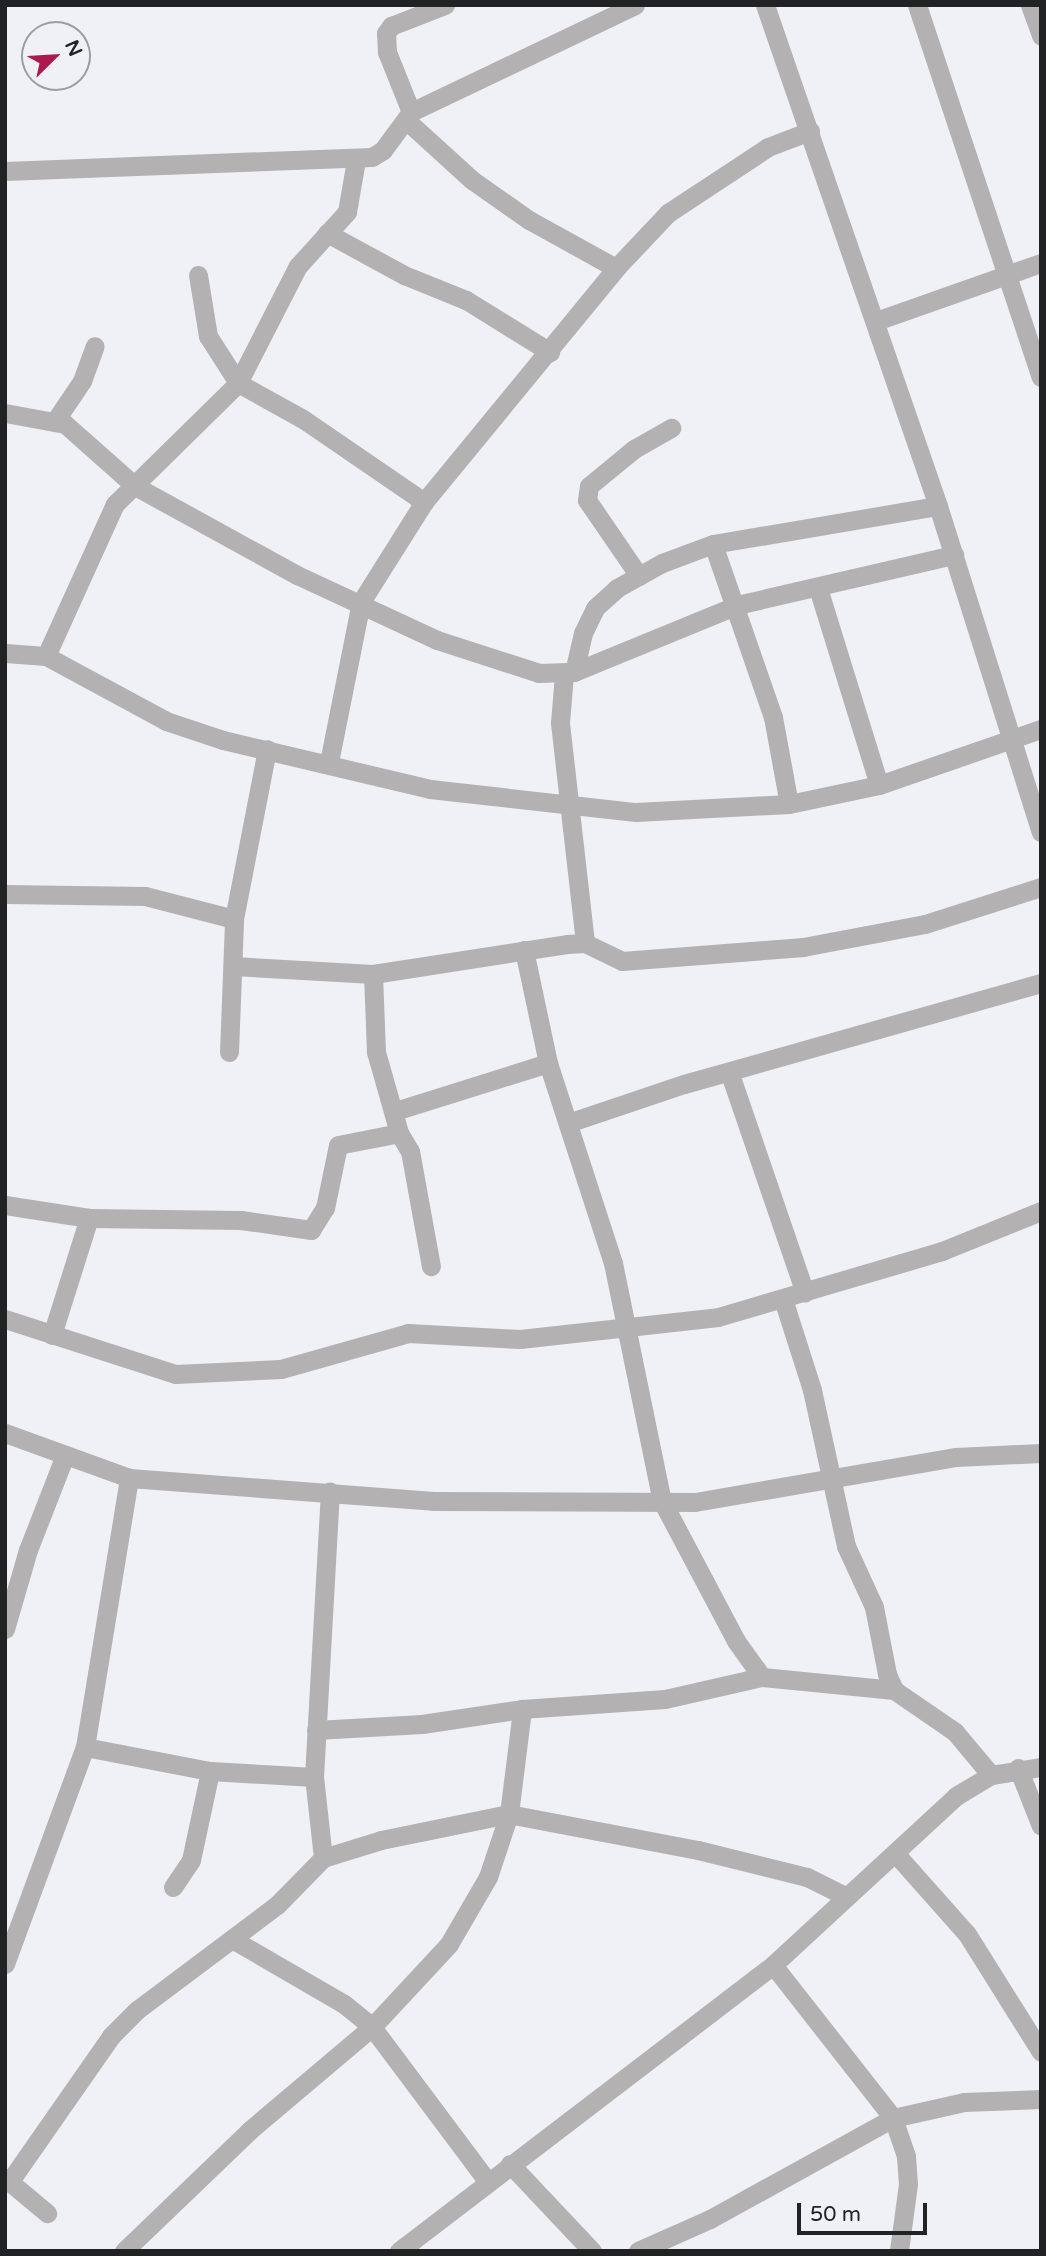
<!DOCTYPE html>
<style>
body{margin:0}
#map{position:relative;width:1046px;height:2256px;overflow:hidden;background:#eff1f6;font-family:"Varela Round",sans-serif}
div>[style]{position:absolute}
.minor>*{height:19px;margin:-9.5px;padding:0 9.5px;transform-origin:9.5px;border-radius:9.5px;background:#b3b1b1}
span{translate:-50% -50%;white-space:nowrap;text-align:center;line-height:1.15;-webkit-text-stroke:7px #eff1f6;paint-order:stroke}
.frame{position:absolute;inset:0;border:7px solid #212224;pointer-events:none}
.north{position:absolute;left:21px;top:21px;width:70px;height:70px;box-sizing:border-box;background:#eff1f6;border:2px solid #9d9ea2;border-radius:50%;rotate:66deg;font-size:19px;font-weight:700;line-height:28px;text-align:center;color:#212224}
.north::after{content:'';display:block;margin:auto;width:24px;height:32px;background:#ac1a4d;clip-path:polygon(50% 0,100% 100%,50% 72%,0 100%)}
.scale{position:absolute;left:797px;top:2203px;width:130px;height:32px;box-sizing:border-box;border:4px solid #212224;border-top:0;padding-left:9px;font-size:21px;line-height:24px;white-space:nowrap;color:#212224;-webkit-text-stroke:5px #eff1f6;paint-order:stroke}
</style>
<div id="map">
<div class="minor">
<div style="left:765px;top:5px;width:530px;rotate:70.95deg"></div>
<div style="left:938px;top:506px;width:342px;rotate:72.5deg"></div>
<div style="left:917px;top:5px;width:392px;rotate:71.6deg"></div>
<div style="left:1030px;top:5px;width:33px;rotate:70deg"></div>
<div style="left:411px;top:112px;width:65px;rotate:-111.8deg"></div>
<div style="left:387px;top:52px;width:19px;rotate:-93deg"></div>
<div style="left:386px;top:33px;width:9px;rotate:-54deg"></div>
<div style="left:391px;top:26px;width:58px;rotate:-21.3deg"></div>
<div style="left:406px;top:120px;width:89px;rotate:42.3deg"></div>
<div style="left:472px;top:180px;width:70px;rotate:35.1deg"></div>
<div style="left:529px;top:220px;width:99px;rotate:28.9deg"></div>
<div style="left:5px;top:171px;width:367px;rotate:-2.2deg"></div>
<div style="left:372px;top:157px;width:13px;rotate:-32deg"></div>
<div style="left:383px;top:150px;width:47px;rotate:-53.6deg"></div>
<div style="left:411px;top:112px;width:248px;rotate:-25.5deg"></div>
<div style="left:327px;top:233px;width:88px;rotate:28.6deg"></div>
<div style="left:404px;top:275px;width:67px;rotate:22deg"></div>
<div style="left:466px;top:300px;width:99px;rotate:31.8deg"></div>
<div style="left:198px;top:275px;width:62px;rotate:80.7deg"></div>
<div style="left:208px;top:336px;width:56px;rotate:57.4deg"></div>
<div style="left:238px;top:383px;width:74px;rotate:29deg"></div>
<div style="left:303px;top:419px;width:147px;rotate:34.4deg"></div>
<div style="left:876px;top:321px;width:175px;rotate:-19.4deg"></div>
<div style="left:5px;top:413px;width:61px;rotate:10.4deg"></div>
<div style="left:65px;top:424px;width:94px;rotate:41.5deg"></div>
<div style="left:135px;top:486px;width:185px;rotate:28.8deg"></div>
<div style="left:297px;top:575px;width:154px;rotate:24.9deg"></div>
<div style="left:437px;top:640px;width:107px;rotate:17.9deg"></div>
<div style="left:539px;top:673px;width:35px;rotate:-2deg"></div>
<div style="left:574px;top:672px;width:176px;rotate:-22.3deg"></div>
<div style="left:737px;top:605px;width:223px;rotate:-13deg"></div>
<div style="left:55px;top:421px;width:48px;rotate:-56deg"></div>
<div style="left:82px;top:381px;width:37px;rotate:-70deg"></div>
<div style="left:713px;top:544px;width:183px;rotate:70.9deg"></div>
<div style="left:773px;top:717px;width:88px;rotate:79.6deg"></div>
<div style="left:639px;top:576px;width:92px;rotate:-124.4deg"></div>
<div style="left:587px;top:500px;width:14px;rotate:-82deg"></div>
<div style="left:589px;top:486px;width:58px;rotate:-39.4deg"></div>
<div style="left:634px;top:449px;width:43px;rotate:-29.6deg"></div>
<div style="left:818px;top:588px;width:206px;rotate:72.8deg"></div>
<div style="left:5px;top:653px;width:41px;rotate:4.2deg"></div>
<div style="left:46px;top:656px;width:136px;rotate:28.4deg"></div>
<div style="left:166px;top:721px;width:60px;rotate:18.4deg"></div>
<div style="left:223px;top:740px;width:213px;rotate:13.3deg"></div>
<div style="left:430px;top:789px;width:207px;rotate:6.4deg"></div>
<div style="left:636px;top:812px;width:153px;rotate:-3deg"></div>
<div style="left:789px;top:804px;width:92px;rotate:-11.9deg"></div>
<div style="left:879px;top:785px;width:171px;rotate:-19.1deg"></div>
<div style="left:46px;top:656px;width:167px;rotate:-65.6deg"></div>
<div style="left:115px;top:504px;width:173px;rotate:-44.5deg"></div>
<div style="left:238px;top:383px;width:131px;rotate:-62.9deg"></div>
<div style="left:298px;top:266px;width:73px;rotate:-47.8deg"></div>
<div style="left:347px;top:212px;width:53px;rotate:-80.2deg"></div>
<div style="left:574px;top:672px;width:40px;rotate:-77deg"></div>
<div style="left:583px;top:633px;width:28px;rotate:-64deg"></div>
<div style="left:595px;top:608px;width:30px;rotate:-42deg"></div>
<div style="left:617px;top:588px;width:51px;rotate:-29.1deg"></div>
<div style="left:662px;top:563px;width:54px;rotate:-20.4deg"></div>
<div style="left:713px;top:544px;width:228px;rotate:-9.6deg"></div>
<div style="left:564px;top:674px;width:49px;rotate:94.7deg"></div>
<div style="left:560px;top:723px;width:221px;rotate:83.5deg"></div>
<div style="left:329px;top:762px;width:163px;rotate:-78.7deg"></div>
<div style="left:361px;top:602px;width:118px;rotate:-57.8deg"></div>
<div style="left:424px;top:502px;width:303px;rotate:-50.6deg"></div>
<div style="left:616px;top:268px;width:76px;rotate:-46.6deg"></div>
<div style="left:668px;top:213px;width:120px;rotate:-33.4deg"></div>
<div style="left:768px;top:147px;width:45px;rotate:-20.9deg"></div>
<div style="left:5px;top:894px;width:140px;rotate:0.8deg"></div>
<div style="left:145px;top:896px;width:92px;rotate:14.5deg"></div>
<div style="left:524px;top:950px;width:116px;rotate:78deg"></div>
<div style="left:548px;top:1063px;width:210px;rotate:72deg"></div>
<div style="left:613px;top:1263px;width:243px;rotate:78.4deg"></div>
<div style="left:662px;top:1501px;width:158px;rotate:62.1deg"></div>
<div style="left:736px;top:1641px;width:44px;rotate:54.2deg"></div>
<div style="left:233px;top:966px;width:140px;rotate:3.3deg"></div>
<div style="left:373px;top:974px;width:196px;rotate:-8.8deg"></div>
<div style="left:567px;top:944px;width:18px;rotate:-3deg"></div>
<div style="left:585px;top:943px;width:41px;rotate:25.9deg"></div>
<div style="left:622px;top:961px;width:182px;rotate:-4.4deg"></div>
<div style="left:803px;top:947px;width:124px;rotate:-10.7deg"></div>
<div style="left:925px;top:924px;width:122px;rotate:-17.7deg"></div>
<div style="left:373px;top:974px;width:78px;rotate:87.8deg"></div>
<div style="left:376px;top:1052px;width:84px;rotate:74.1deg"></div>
<div style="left:399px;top:1133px;width:21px;rotate:59deg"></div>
<div style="left:410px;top:1151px;width:117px;rotate:79.7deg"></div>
<div style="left:229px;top:1052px;width:133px;rotate:-87.8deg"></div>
<div style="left:234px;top:919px;width:173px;rotate:-79deg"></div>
<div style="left:730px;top:1074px;width:231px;rotate:71.1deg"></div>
<div style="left:395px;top:1111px;width:160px;rotate:-17.4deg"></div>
<div style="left:568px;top:1123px;width:122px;rotate:-18.6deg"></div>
<div style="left:684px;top:1084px;width:371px;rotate:-15.8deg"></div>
<div style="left:5px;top:1205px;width:85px;rotate:8.8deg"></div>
<div style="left:89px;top:1218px;width:152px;rotate:0.8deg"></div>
<div style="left:241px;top:1220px;width:71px;rotate:8.1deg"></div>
<div style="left:311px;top:1230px;width:26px;rotate:-58deg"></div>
<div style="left:325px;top:1208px;width:64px;rotate:-78.3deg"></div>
<div style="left:338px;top:1145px;width:62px;rotate:-11.1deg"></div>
<div style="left:783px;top:1299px;width:96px;rotate:72.3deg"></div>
<div style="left:812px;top:1390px;width:160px;rotate:77.7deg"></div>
<div style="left:846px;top:1546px;width:67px;rotate:65.3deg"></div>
<div style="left:874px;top:1607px;width:68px;rotate:79deg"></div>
<div style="left:887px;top:1674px;width:17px;rotate:66deg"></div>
<div style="left:894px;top:1690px;width:74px;rotate:34.5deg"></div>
<div style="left:955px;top:1732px;width:56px;rotate:50.1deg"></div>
<div style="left:5px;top:1319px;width:179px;rotate:17.9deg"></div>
<div style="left:175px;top:1374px;width:106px;rotate:-2.7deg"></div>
<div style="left:281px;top:1369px;width:132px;rotate:-15.8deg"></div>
<div style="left:408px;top:1333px;width:112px;rotate:3.1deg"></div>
<div style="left:520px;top:1339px;width:199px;rotate:-6.3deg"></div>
<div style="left:718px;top:1317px;width:234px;rotate:-16.4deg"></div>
<div style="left:942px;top:1251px;width:107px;rotate:-22deg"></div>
<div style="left:52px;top:1335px;width:123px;rotate:-72.5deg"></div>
<div style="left:5px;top:1433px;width:132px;rotate:19.9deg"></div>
<div style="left:129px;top:1478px;width:305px;rotate:4.3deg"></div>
<div style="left:433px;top:1501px;width:262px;rotate:0.2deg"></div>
<div style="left:695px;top:1502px;width:265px;rotate:-9.8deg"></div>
<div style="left:956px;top:1457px;width:85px;rotate:-2.7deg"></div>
<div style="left:5px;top:1629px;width:82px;rotate:-73.8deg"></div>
<div style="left:28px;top:1550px;width:102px;rotate:-68.7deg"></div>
<div style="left:316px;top:1730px;width:106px;rotate:-3.2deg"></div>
<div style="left:422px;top:1724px;width:101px;rotate:-8.5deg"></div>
<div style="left:522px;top:1709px;width:143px;rotate:-4deg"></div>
<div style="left:665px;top:1699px;width:99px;rotate:-12.8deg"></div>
<div style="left:762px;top:1677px;width:133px;rotate:5.6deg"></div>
<div style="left:85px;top:1747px;width:127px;rotate:10.9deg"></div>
<div style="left:210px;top:1771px;width:104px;rotate:3.3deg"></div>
<div style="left:1018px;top:1768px;width:62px;rotate:68.4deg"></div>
<div style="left:895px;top:1853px;width:108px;rotate:48.4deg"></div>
<div style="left:967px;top:1934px;width:139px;rotate:57.9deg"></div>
<div style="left:323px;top:1858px;width:81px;rotate:-96.3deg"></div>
<div style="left:314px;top:1777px;width:286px;rotate:-86.8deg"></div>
<div style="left:173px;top:1887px;width:32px;rotate:-56deg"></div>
<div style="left:191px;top:1860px;width:91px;rotate:-77.9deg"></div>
<div style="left:232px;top:1939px;width:129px;rotate:30.1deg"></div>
<div style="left:344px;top:2004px;width:36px;rotate:39deg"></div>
<div style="left:372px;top:2027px;width:194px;rotate:53.2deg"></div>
<div style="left:5px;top:1964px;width:231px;rotate:-69.8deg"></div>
<div style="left:85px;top:1747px;width:273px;rotate:-80.7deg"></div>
<div style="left:773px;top:1965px;width:194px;rotate:51.9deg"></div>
<div style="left:893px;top:2118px;width:40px;rotate:71.1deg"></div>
<div style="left:906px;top:2156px;width:28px;rotate:86deg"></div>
<div style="left:908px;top:2184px;width:68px;rotate:97.7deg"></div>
<div style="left:510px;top:2164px;width:120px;rotate:46.7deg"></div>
<div style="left:5px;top:2178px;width:55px;rotate:39.8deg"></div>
<div style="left:10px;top:2181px;width:177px;rotate:-55.1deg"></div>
<div style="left:111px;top:2036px;width:37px;rotate:-45deg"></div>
<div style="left:137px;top:2010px;width:175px;rotate:-36.9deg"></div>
<div style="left:277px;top:1905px;width:66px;rotate:-45.6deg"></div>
<div style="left:323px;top:1858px;width:61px;rotate:-17.2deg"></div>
<div style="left:381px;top:1840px;width:131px;rotate:-11.5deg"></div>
<div style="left:509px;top:1814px;width:192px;rotate:10.8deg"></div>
<div style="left:698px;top:1850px;width:112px;rotate:13.9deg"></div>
<div style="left:807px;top:1877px;width:42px;rotate:26.6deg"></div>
<div style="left:124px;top:2251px;width:175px;rotate:-43.8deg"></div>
<div style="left:250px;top:2130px;width:160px;rotate:-40.2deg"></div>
<div style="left:372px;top:2027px;width:113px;rotate:-47.1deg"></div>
<div style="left:449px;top:1944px;width:78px;rotate:-59.8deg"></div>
<div style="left:488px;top:1877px;width:66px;rotate:-71.6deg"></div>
<div style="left:509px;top:1814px;width:106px;rotate:-82.9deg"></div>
<div style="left:399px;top:2251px;width:471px;rotate:-37.4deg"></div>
<div style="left:773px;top:1965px;width:249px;rotate:-42.7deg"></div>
<div style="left:956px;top:1796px;width:41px;rotate:-31deg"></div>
<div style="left:991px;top:1775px;width:51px;rotate:-9.1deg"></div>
<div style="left:638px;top:2251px;width:79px;rotate:-24deg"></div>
<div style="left:710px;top:2219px;width:209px;rotate:-28.9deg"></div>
<div style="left:893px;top:2118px;width:73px;rotate:-12.7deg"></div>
<div style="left:964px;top:2102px;width:77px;rotate:-2.2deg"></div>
</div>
<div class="frame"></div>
<div class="north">N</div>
<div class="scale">50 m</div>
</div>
